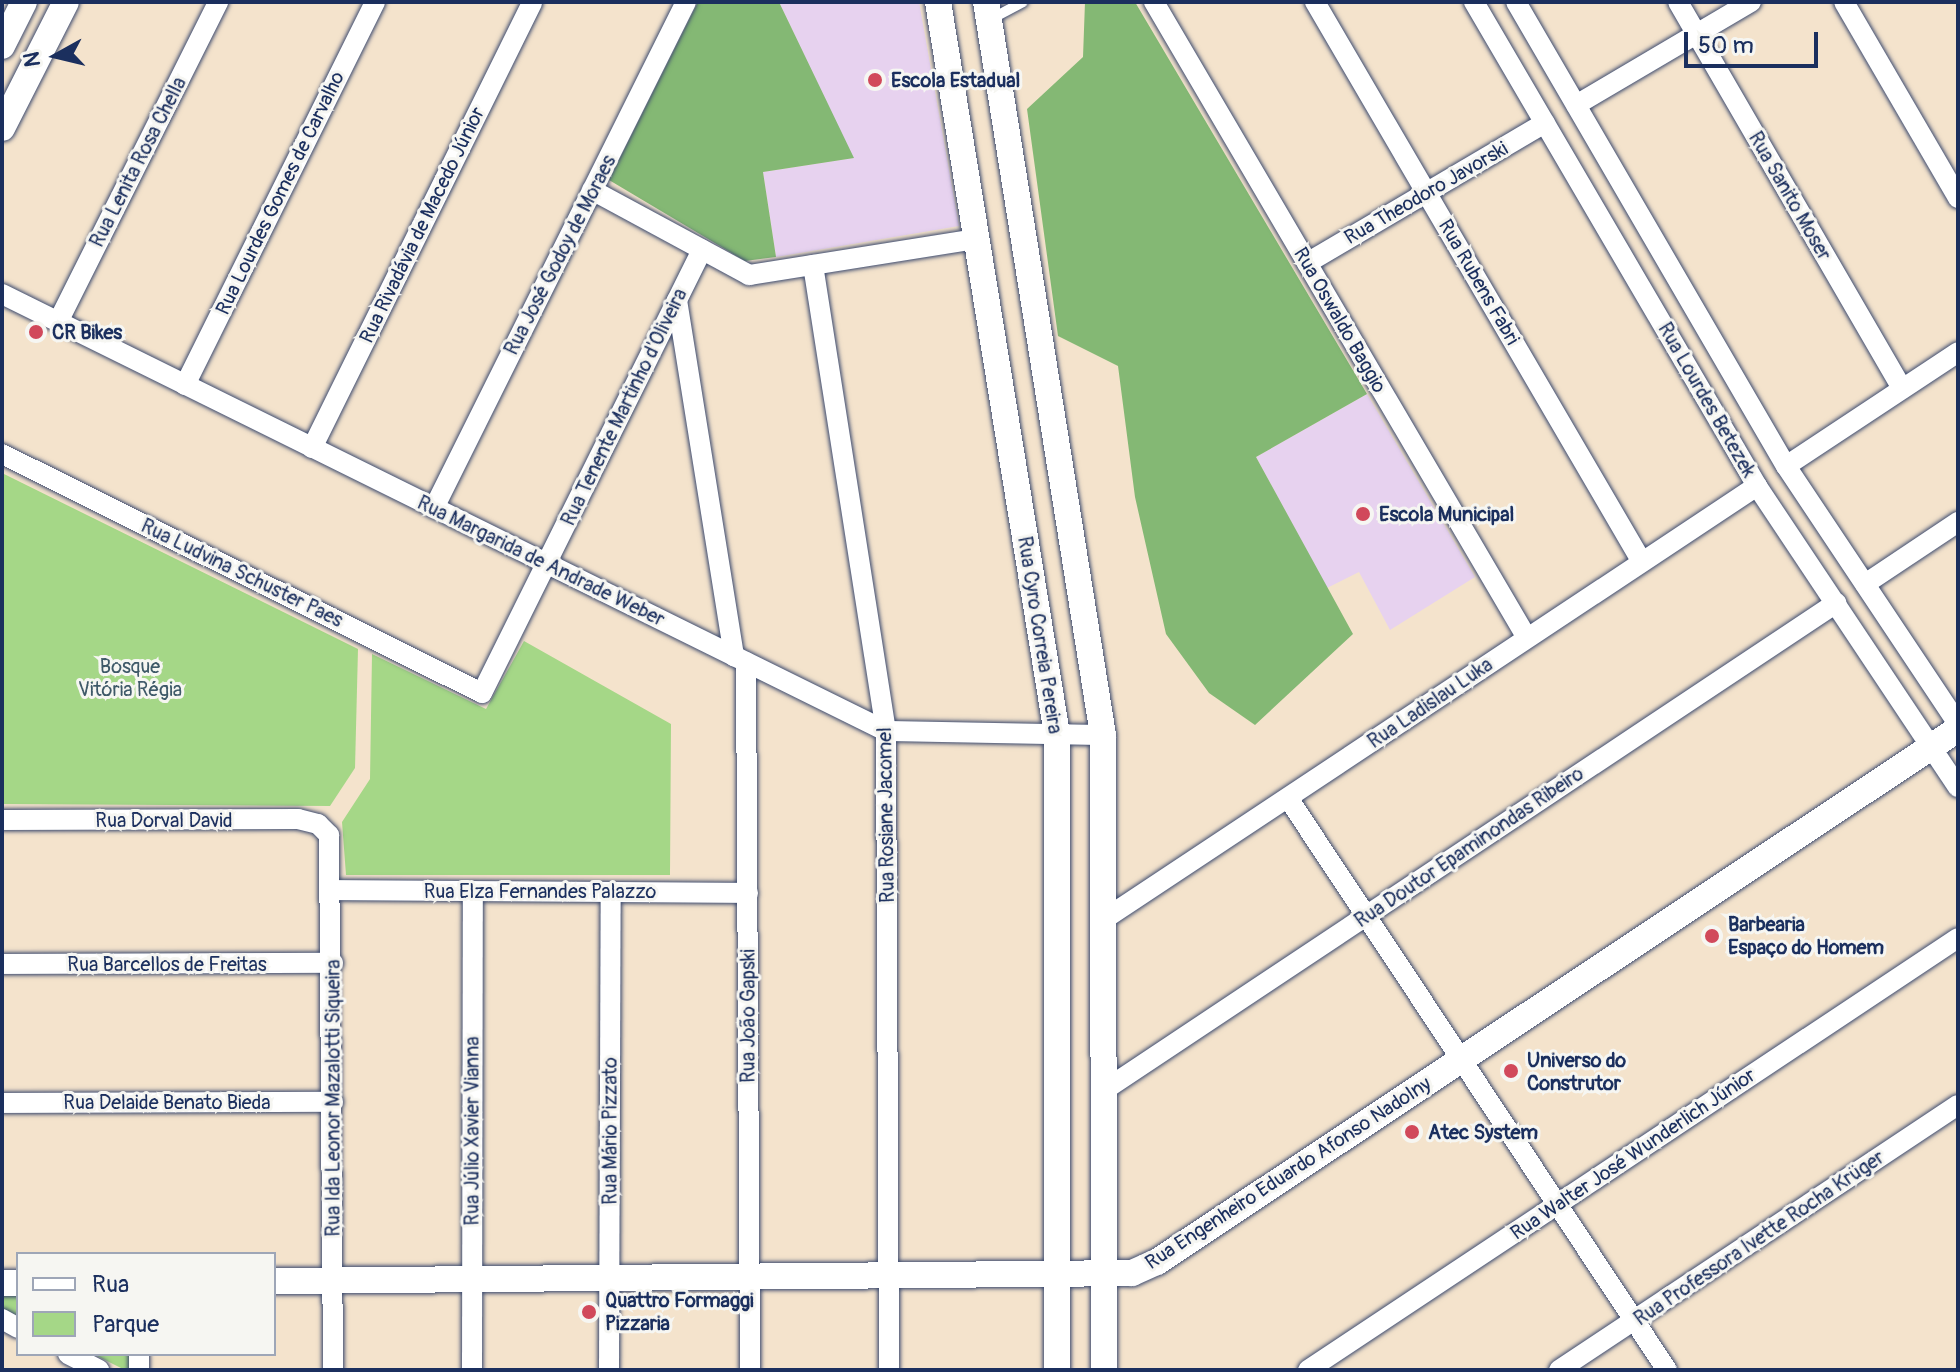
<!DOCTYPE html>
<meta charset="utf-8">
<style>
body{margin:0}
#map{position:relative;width:1960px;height:1372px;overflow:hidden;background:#f4e3cc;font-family:Pangolin,sans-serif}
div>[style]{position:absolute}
.built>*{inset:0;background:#e7d2ef}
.green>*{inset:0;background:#a5d787}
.forest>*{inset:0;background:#84b874}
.roads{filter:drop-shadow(0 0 2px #3c4a6e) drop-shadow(0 0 2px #3c4a6e)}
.service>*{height:10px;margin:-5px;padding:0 5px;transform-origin:5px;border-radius:5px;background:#fff}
.minor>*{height:20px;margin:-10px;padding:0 10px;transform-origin:10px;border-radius:10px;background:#fff}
.tertiary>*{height:26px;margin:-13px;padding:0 13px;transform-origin:13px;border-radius:13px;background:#fff}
.dots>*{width:22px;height:22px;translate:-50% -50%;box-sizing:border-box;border:4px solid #f6f6f2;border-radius:50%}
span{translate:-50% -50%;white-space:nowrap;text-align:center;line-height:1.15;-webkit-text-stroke:6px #f6f6f2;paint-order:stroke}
.poi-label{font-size:20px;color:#1b2f5e;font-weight:700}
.left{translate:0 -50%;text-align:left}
.street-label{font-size:20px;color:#1b2f5e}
.park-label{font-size:20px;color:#3e5968}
.frame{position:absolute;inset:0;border:4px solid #1b2f5e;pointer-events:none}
.legend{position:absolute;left:16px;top:1252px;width:260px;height:104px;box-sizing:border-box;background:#f6f6f2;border:2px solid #9ea6b7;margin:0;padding:10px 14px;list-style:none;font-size:24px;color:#1b2f5e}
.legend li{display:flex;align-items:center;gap:16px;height:40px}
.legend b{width:40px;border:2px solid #9ea6b7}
.north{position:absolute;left:16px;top:16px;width:80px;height:80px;-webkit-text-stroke:6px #f6f6f2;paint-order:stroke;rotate:262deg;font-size:22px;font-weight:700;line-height:32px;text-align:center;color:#1b2f5e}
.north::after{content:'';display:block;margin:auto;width:28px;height:36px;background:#1b2f5e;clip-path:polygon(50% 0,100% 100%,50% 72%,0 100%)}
.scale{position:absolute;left:1684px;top:32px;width:134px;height:36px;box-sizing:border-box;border:4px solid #1b2f5e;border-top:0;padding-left:10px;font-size:24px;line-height:28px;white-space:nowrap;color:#1b2f5e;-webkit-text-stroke:6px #f6f6f2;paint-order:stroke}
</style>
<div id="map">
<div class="built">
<div style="clip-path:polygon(779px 2px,919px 2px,959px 226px,776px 257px,763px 172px,853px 158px)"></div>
<div style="clip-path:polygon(1367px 394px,1475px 577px,1390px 630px,1359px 572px,1327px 588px,1256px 457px)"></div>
</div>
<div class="green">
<div style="clip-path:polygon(2px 473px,358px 649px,355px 768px,330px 806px,2px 804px)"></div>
<div style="clip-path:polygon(524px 641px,671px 724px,670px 875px,346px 875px,342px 822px,370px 779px,372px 654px,486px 709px)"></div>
<div style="clip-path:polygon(2px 1293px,18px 1293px,18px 1316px,2px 1308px)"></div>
<div style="clip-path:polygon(93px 1354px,130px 1354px,130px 1370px,125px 1370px)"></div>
</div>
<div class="forest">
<div style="clip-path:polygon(698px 2px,779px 2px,854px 158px,763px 172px,776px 257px,745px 261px,609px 180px)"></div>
<div style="clip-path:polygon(1085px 2px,1135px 2px,1367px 394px,1256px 457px,1353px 634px,1255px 725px,1209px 693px,1166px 634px,1135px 497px,1118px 366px,1058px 336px,1027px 109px,1083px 57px)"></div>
</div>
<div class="roads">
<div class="service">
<div style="left:991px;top:19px;width:36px;rotate:-28deg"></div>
</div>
<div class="minor">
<div style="left:1154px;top:2px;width:737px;rotate:59.61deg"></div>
<div style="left:1315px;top:2px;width:648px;rotate:59.72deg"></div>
<div style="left:1474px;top:2px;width:561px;rotate:59.68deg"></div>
<div style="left:1757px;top:486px;width:362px;rotate:56.3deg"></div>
<div style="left:1516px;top:2px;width:537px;rotate:59.81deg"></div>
<div style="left:1786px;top:466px;width:310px;rotate:56.3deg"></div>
<div style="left:1678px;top:2px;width:447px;rotate:59.9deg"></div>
<div style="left:1844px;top:2px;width:227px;rotate:59.8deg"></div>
<div style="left:1576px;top:105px;width:203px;rotate:-30.5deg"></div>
<div style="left:592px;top:190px;width:179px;rotate:28.4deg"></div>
<div style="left:749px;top:275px;width:230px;rotate:-9deg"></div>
<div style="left:1307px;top:263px;width:276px;rotate:-30.5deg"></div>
<div style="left:813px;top:265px;width:472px;rotate:81.1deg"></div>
<div style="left:886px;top:731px;width:639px;rotate:89.73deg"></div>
<div style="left:2px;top:294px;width:986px;rotate:26.31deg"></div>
<div style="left:886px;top:731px;width:217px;rotate:1.1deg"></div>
<div style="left:677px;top:300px;width:361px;rotate:80.9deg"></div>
<div style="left:58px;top:322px;width:358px;rotate:-63.4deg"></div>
<div style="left:185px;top:385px;width:428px;rotate:-63.6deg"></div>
<div style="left:312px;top:448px;width:497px;rotate:-63.7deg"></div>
<div style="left:2px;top:454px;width:536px;rotate:26.47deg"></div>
<div style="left:482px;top:693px;width:495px;rotate:-63.6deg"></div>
<div style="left:1786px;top:466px;width:206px;rotate:-33.5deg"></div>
<div style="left:434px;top:508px;width:565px;rotate:-63.53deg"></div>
<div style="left:1865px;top:584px;width:112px;rotate:-33.7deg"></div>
<div style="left:746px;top:662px;width:708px;rotate:89.68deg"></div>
<div style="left:1288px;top:798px;width:686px;rotate:56.47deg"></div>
<div style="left:2px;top:820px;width:296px;rotate:-0.2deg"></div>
<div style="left:298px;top:819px;width:21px;rotate:14deg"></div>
<div style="left:318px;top:824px;width:16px;rotate:45deg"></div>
<div style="left:329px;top:835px;width:535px;rotate:89.57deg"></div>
<div style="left:333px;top:890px;width:415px;rotate:0.4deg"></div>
<div style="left:1103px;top:920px;width:785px;rotate:-33.57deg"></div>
<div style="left:2px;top:964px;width:331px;rotate:-0.2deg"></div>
<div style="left:1103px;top:1091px;width:881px;rotate:-33.65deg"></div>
<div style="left:2px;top:1103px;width:331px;rotate:-0.2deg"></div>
<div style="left:2px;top:1319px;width:18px;rotate:29deg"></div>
<div style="left:68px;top:1354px;width:35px;rotate:27deg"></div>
<div style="left:139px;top:1370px;width:16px;rotate:-90deg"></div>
<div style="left:472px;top:1370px;width:479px;rotate:-89.9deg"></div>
<div style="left:609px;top:1370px;width:478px;rotate:-89.8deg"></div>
<div style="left:1308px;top:1370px;width:780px;rotate:-33.61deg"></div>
<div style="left:1559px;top:1370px;width:479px;rotate:-33.6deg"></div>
</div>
<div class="tertiary">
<div style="left:938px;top:2px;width:742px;rotate:80.77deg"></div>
<div style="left:1057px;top:734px;width:636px;rotate:90deg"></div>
<div style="left:986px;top:2px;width:742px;rotate:80.93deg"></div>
<div style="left:1103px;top:735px;width:635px;rotate:89.91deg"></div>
<div style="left:2px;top:46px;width:49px;rotate:-63.4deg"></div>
<div style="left:2px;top:128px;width:141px;rotate:-63.1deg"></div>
<div style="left:274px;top:1281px;width:858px;rotate:-0.53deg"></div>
<div style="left:1132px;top:1273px;width:27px;rotate:-24deg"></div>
<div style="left:1157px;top:1262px;width:962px;rotate:-33.64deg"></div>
<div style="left:2px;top:1283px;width:16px"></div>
</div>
</div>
<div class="dots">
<div style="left:875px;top:80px;background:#d1495b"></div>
<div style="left:36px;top:332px;background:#d1495b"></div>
<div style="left:1363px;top:514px;background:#d1495b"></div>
<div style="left:1712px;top:936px;background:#d1495b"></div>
<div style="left:1511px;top:1071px;background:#d1495b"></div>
<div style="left:1412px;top:1132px;background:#d1495b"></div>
<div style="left:589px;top:1312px;background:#d1495b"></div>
</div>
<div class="poi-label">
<span class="left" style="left:891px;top:80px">Escola Estadual</span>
<span class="left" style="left:52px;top:332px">CR Bikes</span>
<span class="left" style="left:1379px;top:514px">Escola Municipal</span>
<span class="left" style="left:1728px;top:936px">Barbearia<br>Espaço do Homem</span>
<span class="left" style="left:1527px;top:1072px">Universo do<br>Construtor</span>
<span class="left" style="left:1428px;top:1132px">Atec System</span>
<span class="left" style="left:605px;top:1312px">Quattro Formaggi<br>Pizzaria</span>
</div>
<div class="street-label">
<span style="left:138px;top:162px;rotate:-63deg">Rua Lenita Rosa Chella</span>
<span style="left:280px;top:193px;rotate:-64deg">Rua Lourdes Gomes de Carvalho</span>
<span style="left:1426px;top:193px;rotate:-30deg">Rua Theodoro Javorski</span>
<span style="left:1790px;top:196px;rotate:60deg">Rua Sanito Moser</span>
<span style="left:422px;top:225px;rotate:-64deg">Rua Rivadávia de Macedo Júnior</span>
<span style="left:560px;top:255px;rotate:-63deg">Rua José Godoy de Moraes</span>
<span style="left:1479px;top:282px;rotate:60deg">Rua Rubens Fabri</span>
<span style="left:1340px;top:320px;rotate:60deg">Rua Oswaldo Baggio</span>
<span style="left:1707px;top:400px;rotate:60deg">Rua Lourdes Betezek</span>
<span style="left:624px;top:407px;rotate:-64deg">Rua Tenente Martinho d'Oliveira</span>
<span style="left:541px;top:561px;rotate:26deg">Rua Margarida de Andrade Weber</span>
<span style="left:242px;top:573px;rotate:26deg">Rua Ludvina Schuster Paes</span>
<span style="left:1040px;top:635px;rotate:81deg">Rua Cyro Correia Pereira</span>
<span style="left:1430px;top:703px;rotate:-34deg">Rua Ladislau Luka</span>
<span style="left:886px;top:815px;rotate:-91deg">Rua Rosiane Jacomel</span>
<span style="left:164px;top:820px">Rua Dorval David</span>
<span style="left:1469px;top:847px;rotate:-34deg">Rua Doutor Epaminondas Ribeiro</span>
<span style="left:540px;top:891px">Rua Elza Fernandes Palazzo</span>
<span style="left:167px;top:964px">Rua Barcellos de Freitas</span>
<span style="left:748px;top:1016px;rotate:-90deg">Rua João Gapski</span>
<span style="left:333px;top:1098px;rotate:-90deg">Rua Ida Leonor Mazalotti Siqueira</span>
<span style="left:167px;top:1102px">Rua Delaide Benato Bieda</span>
<span style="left:472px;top:1131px;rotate:-90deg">Rua Júlio Xavier Vianna</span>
<span style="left:610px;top:1131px;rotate:-90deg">Rua Mário Pizzato</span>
<span style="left:1633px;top:1154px;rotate:-34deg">Rua Walter José Wunderlich Júnior</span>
<span style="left:1288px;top:1173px;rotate:-33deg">Rua Engenheiro Eduardo Afonso Nadolny</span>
<span style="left:1759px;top:1238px;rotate:-34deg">Rua Professora Ivette Rocha Krüger</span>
</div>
<div class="park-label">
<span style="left:130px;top:678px">Bosque<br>Vitória Régia</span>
</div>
<div class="frame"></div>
<ul class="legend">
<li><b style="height:10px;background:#fff"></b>Rua</li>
<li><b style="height:22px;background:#a5d787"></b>Parque</li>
</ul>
<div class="north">N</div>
<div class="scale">50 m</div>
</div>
